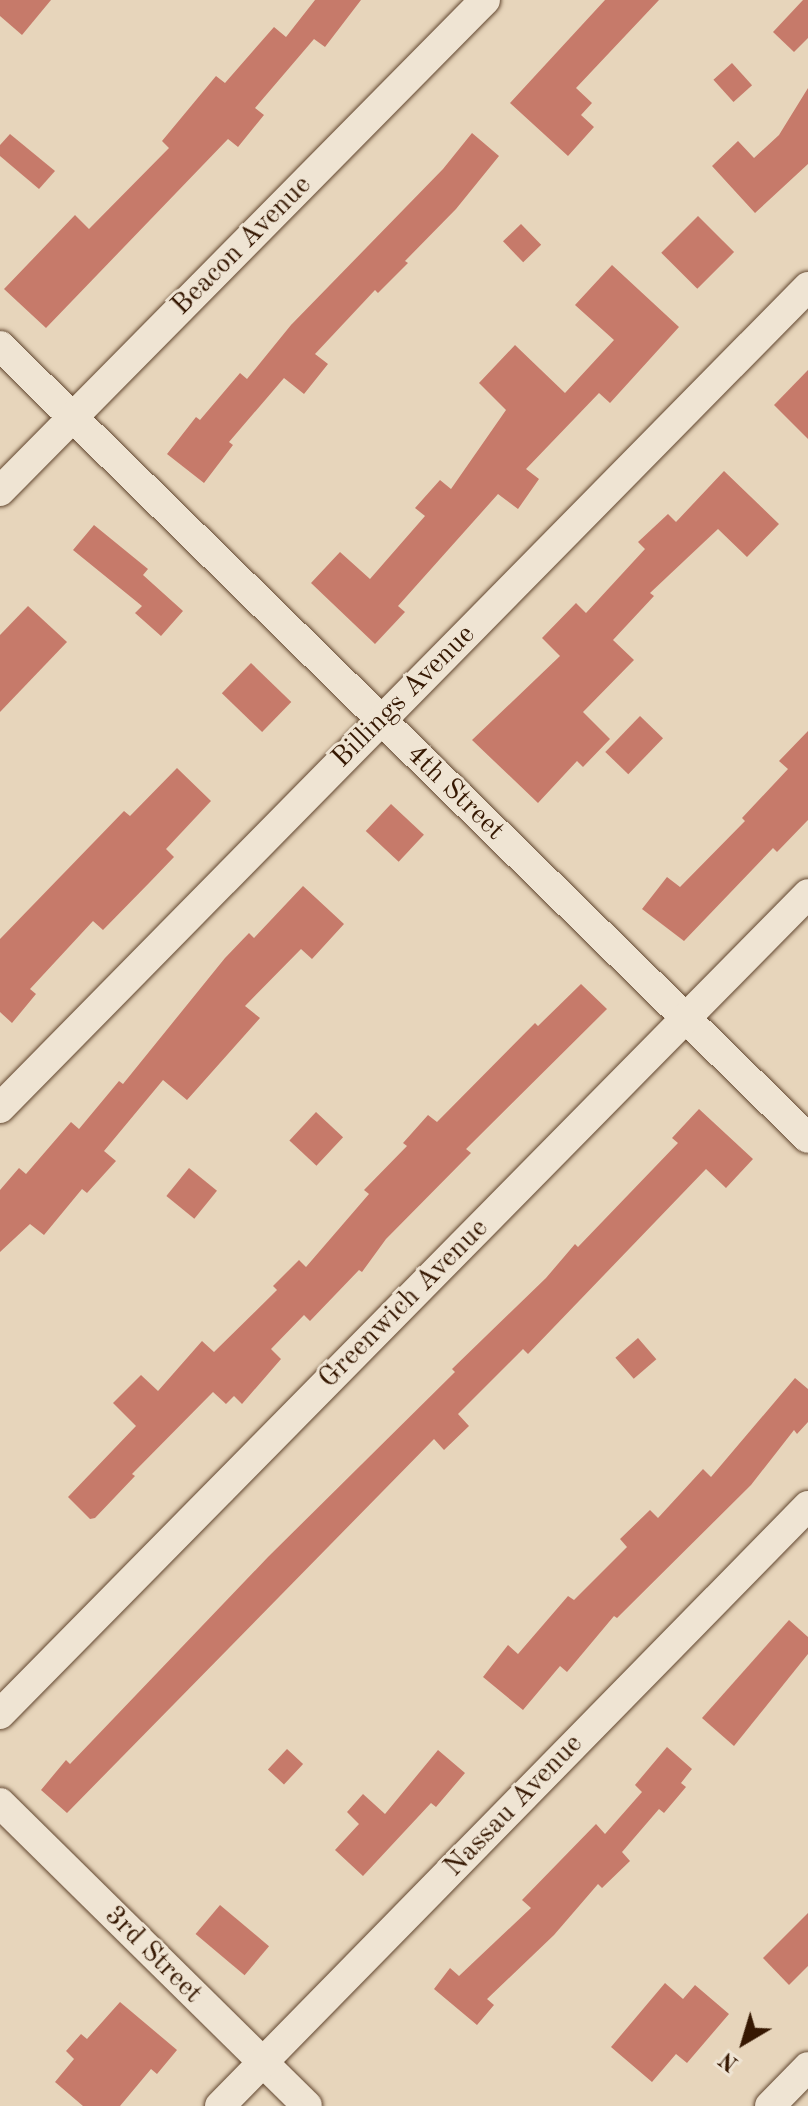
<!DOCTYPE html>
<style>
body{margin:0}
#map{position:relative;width:808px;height:2106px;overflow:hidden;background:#e7d5bb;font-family:"Old Standard TT",serif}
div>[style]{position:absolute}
.building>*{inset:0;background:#c67a6a;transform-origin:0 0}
.roads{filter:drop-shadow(0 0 2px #624730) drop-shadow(0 0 2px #624730)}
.minor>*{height:30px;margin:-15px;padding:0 15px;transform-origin:15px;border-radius:15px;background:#efe4d3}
span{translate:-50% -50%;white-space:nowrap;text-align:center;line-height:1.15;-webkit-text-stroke:6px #efe4d3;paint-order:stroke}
.street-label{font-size:28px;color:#361802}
.north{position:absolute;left:704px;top:2002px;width:80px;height:80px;-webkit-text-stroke:6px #efe4d3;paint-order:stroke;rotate:218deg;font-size:22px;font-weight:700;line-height:32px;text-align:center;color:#361802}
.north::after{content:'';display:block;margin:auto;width:28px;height:36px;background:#361802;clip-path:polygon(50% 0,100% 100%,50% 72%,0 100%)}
</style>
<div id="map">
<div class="building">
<div style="clip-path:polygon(0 0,51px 0,22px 35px,0 16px)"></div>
<div style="clip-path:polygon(315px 0,361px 0,325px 47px,314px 39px,255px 108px,264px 115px,238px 147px,228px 139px,46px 328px,4px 289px,75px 215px,89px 229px,169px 148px,162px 141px,216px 76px,225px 83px,274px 27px,286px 37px)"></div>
<div style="clip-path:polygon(605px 0,659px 0,576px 88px,592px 103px,581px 115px,594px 127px,568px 156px,510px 103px)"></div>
<div style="clip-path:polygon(803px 0,808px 0,808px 38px,794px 52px,773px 32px)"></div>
<div style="left:732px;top:63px;width:30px;height:25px;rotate:48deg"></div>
<div style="clip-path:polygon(808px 88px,808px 164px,755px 213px,712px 166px,738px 141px,754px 158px,779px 135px)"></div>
<div style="clip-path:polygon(472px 133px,499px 156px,456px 209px,405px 261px,408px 263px,378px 293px,375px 290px,315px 354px,328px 364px,304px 394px,284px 378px,229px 442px,233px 445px,204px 483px,167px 454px,196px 417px,200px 420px,240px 373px,247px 379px,291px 325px,443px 169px)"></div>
<div style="clip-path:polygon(10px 134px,55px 171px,39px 189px,0 156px,0 145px)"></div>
<div style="left:698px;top:216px;width:51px;height:52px;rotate:45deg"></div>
<div style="left:521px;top:224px;width:29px;height:25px;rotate:46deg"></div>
<div style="clip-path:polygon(612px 265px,679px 327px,610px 403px,599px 393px,526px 469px,539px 479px,518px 509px,498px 494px,398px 606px,405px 612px,375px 644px,311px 583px,340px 552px,370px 579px,425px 516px,415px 508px,440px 480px,451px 489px,506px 410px,479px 383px,515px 345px,565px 393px,614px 340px,575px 305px)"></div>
<div style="clip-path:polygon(808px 370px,808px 439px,774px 405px)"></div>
<div style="clip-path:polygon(724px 471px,779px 524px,747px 557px,718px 529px,650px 593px,654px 596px,613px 640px,634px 660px,583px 712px,610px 739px,583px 767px,577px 761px,538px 803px,472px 740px,560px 656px,542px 638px,576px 603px,586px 613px,645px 549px,638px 542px,668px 514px,676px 522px)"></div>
<div style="clip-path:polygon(94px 525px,148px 569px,143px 575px,183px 611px,161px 636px,135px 613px,142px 606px,73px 550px)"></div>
<div style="clip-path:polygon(28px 606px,67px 642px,0 712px,0 635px)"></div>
<div style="left:251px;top:663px;width:56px;height:42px;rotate:44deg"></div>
<div style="left:640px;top:716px;width:32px;height:50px;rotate:44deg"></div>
<div style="clip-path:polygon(808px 731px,808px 820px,777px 852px,773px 848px,684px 941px,642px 909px,667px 877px,680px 887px,745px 821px,742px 818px,788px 769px,779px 761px)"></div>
<div style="clip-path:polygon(177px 768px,211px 801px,166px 849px,174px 857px,150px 882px,103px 930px,93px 921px,30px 989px,36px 994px,12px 1023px,0 1012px,0 939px,124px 811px,130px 816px)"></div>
<div style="left:391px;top:804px;width:45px;height:37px;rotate:43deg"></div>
<div style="clip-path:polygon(303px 886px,344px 924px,312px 959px,301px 949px,245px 1006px,260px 1018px,187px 1100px,163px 1080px,104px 1151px,116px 1161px,87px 1193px,82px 1189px,44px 1235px,30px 1224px,0 1252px,0 1190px,19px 1168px,26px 1174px,71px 1122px,79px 1129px,119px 1081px,123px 1084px,225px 958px,249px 933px,254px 938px)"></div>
<div style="clip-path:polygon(581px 984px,607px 1009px,466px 1149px,471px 1153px,386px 1239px,362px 1272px,359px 1270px,310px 1321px,304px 1315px,271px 1349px,281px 1359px,242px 1404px,234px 1396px,226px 1404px,213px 1392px,132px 1474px,135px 1476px,95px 1518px,90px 1519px,68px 1497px,136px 1426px,113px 1403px,141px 1375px,158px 1391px,202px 1341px,214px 1352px,277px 1290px,273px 1286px,299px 1260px,306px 1267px,369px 1194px,364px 1190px,407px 1146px,403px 1143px,428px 1115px,437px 1122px,535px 1023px,538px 1026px)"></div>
<div style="clip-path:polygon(699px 1109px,753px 1159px,726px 1188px,706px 1169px,528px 1354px,523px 1349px,458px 1414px,469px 1426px,444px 1450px,434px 1439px,67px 1813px,41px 1790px,66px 1760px,70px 1764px,268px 1557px,455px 1372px,452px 1369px,546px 1278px,575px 1244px,578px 1247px,678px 1143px,672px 1138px)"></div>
<div style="left:316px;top:1112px;width:37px;height:39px;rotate:43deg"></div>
<div style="left:189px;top:1168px;width:36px;height:36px;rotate:39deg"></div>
<div style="left:638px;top:1338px;width:28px;height:30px;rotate:49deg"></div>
<div style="clip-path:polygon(795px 1378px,808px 1389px,808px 1422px,797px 1434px,794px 1430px,751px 1485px,617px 1618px,614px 1616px,567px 1672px,560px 1666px,523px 1710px,483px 1677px,508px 1645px,518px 1654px,568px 1596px,574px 1600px,627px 1547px,620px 1539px,650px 1510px,658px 1518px,703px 1469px,711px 1477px)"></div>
<div style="clip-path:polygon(789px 1620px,808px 1637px,808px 1654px,734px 1746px,702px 1718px)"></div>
<div style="clip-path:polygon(667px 1747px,692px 1769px,681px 1783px,686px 1787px,664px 1813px,659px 1809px,622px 1852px,630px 1861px,602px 1888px,598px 1884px,554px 1935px,487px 1999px,494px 2005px,477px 2025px,434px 1989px,450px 1968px,459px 1976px,531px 1908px,522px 1900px,596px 1824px,605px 1834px,642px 1792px,635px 1785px)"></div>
<div style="left:287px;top:1749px;width:22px;height:28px;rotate:43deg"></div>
<div style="clip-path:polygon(438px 1750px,465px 1773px,436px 1807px,431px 1803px,363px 1876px,335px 1850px,359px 1824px,347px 1812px,363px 1794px,385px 1814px)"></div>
<div style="left:220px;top:1905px;width:64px;height:38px;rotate:40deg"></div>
<div style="clip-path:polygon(808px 1913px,808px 1966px,789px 1985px,763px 1958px)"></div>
<div style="clip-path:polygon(665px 1983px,683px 1999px,695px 1985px,729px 2014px,687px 2063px,676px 2054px,652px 2082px,611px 2047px)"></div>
<div style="clip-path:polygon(120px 2002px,177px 2050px,157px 2074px,151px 2069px,120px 2106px,83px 2106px,55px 2082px,74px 2059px,66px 2051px,81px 2034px,87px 2039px)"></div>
</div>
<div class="roads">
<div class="minor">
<div style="left:0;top:346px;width:1131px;rotate:44.43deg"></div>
<div style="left:0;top:491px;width:690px;rotate:-45.35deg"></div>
<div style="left:0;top:1108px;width:1152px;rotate:-45.46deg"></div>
<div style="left:0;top:1714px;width:1151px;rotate:-45.42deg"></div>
<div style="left:0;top:1803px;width:431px;rotate:44.6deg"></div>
<div style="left:220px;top:2106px;width:840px;rotate:-45.58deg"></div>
<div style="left:770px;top:2106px;width:54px;rotate:-45.7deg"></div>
</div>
</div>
<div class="street-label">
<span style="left:242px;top:246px;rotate:-45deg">Beacon Avenue</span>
<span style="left:404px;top:697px;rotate:-45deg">Billings Avenue</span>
<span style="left:455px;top:793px;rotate:44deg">4th Street</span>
<span style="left:404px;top:1304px;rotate:-45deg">Greenwich Avenue</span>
<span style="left:514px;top:1806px;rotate:-46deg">Nassau Avenue</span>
<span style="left:153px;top:1955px;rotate:45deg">3rd Street</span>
</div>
<div class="north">N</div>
</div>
